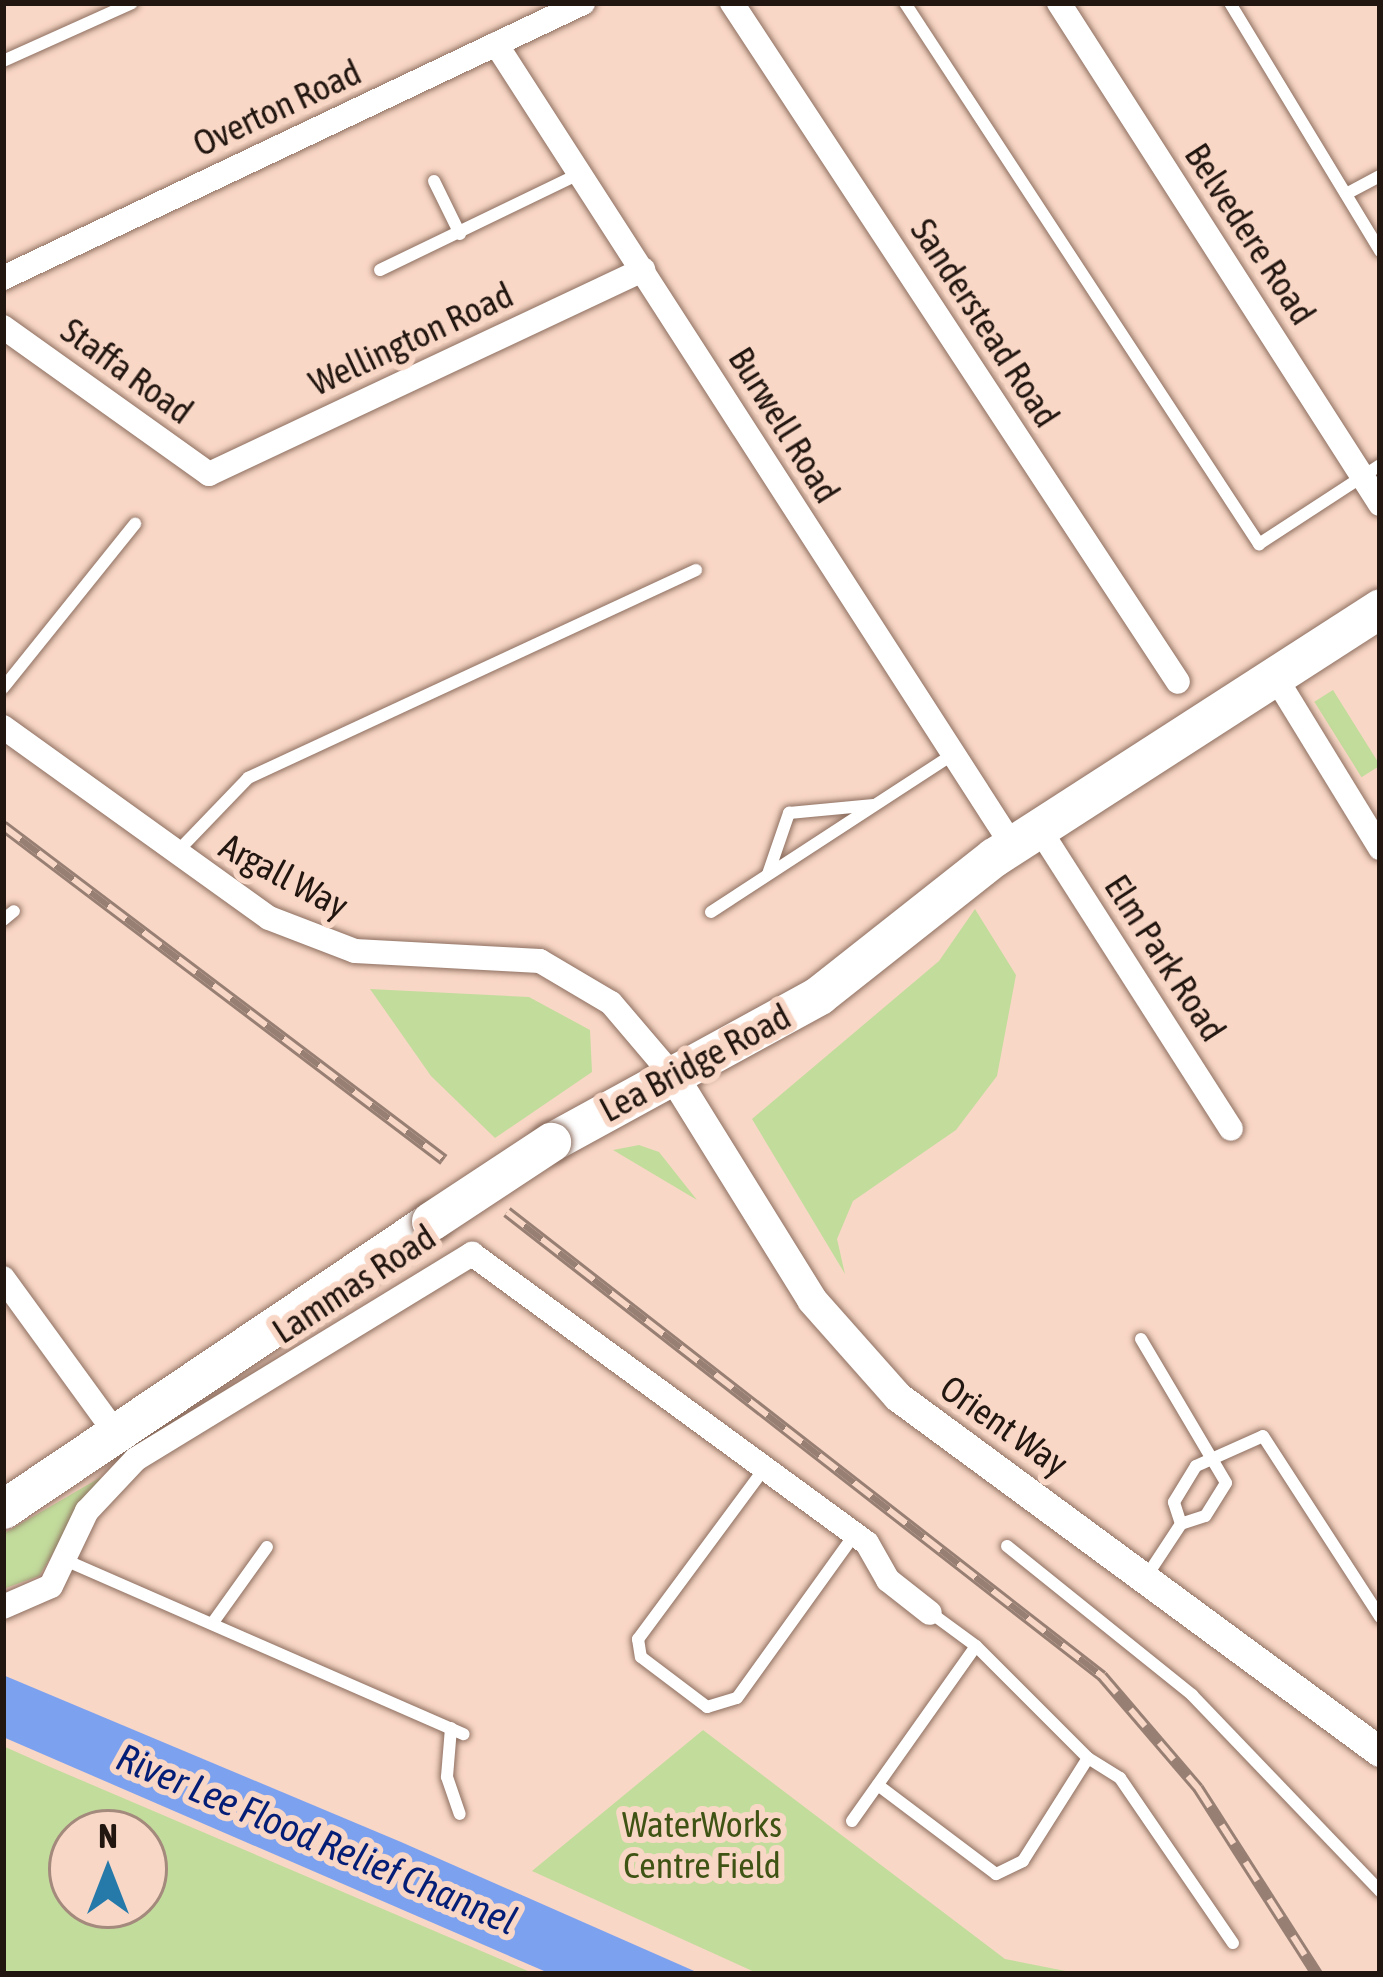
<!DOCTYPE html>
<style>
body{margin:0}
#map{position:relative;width:1383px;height:1977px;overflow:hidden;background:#f9d7c6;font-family:"Asap Condensed",sans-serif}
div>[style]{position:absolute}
.green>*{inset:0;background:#c2dc9c;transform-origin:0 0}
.water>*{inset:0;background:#7ca1ef}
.roads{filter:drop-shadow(0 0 3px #8d6f60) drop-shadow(0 0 3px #8d6f60)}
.service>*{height:12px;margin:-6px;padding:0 6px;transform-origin:6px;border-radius:6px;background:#fff}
.minor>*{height:24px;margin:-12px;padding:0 12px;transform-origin:12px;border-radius:12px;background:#fff}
.tertiary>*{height:30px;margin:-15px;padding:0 15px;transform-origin:15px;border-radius:15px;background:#fff}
.primary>*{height:39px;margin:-19.5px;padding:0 19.5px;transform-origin:19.5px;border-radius:19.5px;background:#fff}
.rail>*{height:12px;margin-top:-6px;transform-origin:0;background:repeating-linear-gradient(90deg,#f9d7c6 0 22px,#977f73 0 44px);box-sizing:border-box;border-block:3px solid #977f73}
.bridges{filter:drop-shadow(0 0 3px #8d6f60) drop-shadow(0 0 3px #8d6f60)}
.primary-bridge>*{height:39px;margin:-19.5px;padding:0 19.5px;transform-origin:19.5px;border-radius:19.5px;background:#fff}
span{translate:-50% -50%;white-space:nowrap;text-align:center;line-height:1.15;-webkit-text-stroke:12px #f9d7c6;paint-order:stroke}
.street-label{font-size:36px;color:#221610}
.park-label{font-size:36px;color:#3e5314}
.water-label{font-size:39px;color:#041e77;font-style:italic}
.frame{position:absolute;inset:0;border:6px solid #221610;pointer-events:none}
.north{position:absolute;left:48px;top:1809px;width:120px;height:120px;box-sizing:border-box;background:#f9d7c6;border:3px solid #a38a7d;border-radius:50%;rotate:0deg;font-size:33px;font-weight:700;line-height:48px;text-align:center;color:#221610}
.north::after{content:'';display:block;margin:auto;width:42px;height:54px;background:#267aaa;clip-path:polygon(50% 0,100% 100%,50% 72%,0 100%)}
</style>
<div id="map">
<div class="green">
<div style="left:1333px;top:690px;width:89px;height:22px;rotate:58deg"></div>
<div style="clip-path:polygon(975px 909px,1016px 975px,997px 1076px,956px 1130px,853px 1201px,837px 1239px,845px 1274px,752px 1119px,939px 961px)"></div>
<div style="clip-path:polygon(370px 989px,529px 997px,590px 1030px,592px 1072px,495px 1138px,431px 1076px)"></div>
<div style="clip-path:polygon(639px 1145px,659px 1152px,697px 1200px,613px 1150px)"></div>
<div style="clip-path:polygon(101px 1477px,39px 1576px,3px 1589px,3px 1534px)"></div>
<div style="clip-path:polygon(703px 1730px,1005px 1959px,1081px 1974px,759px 1974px,532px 1871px)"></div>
<div style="clip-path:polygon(evenodd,3px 1746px,48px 1766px,535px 1974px,3px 1974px,3px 1746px,72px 1833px,144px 1833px,144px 1905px,72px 1905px,72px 1833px)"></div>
</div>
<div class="water">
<div style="clip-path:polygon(3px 1675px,401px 1842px,701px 1974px,551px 1974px,3px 1737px)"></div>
</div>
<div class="roads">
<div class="service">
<div style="left:905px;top:3px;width:647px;rotate:56.8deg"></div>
<div style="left:1259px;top:544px;width:145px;rotate:-33.1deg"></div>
<div style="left:1230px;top:3px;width:290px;rotate:58.8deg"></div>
<div style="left:3px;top:61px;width:141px;rotate:-24.2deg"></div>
<div style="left:434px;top:181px;width:59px;rotate:63.9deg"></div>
<div style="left:1346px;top:194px;width:38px;rotate:-28deg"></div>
<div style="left:380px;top:270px;width:221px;rotate:-25.8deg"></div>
<div style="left:3px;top:688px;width:211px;rotate:-51.2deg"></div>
<div style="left:174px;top:855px;width:107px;rotate:-46.1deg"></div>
<div style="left:248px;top:778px;width:494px;rotate:-24.9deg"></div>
<div style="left:768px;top:874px;width:65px;rotate:-71deg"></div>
<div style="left:789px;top:813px;width:85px;rotate:-5.4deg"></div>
<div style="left:711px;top:912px;width:289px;rotate:-33.1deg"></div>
<div style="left:3px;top:920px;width:14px;rotate:-39deg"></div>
<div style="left:1141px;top:1339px;width:167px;rotate:59.4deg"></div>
<div style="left:1226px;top:1483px;width:39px;rotate:122deg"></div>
<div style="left:1205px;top:1516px;width:25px;rotate:162deg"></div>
<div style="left:764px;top:1469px;width:212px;rotate:126.5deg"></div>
<div style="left:638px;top:1639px;width:18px;rotate:81deg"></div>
<div style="left:641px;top:1657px;width:83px;rotate:37.1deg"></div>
<div style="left:707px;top:1707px;width:31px;rotate:-17deg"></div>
<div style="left:737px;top:1698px;width:202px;rotate:-54.3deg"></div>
<div style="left:1007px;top:1546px;width:238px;rotate:38.8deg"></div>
<div style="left:1192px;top:1695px;width:272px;rotate:46.2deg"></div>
<div style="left:65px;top:1560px;width:435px;rotate:23.6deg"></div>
<div style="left:1148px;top:1574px;width:60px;rotate:-56.6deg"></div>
<div style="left:1181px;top:1524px;width:23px;rotate:-108deg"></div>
<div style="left:1174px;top:1502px;width:42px;rotate:-58.6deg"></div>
<div style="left:1196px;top:1466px;width:73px;rotate:-24.1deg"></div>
<div style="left:1263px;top:1436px;width:216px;rotate:57.1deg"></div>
<div style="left:931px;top:1613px;width:56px;rotate:36.3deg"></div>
<div style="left:214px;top:1621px;width:91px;rotate:-54.4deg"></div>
<div style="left:451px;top:1728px;width:49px;rotate:94.7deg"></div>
<div style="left:447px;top:1777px;width:39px;rotate:71deg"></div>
<div style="left:1088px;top:1758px;width:38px;rotate:32deg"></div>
<div style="left:1120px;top:1778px;width:200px;rotate:55.6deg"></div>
<div style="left:852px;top:1821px;width:214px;rotate:-54.7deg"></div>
<div style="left:976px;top:1646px;width:158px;rotate:45deg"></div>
<div style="left:1088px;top:1758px;width:122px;rotate:122.3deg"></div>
<div style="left:1023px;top:1861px;width:30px;rotate:154deg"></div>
<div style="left:996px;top:1874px;width:148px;rotate:-143deg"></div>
</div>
<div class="minor">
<div style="left:732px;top:3px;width:812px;rotate:56.7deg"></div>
<div style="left:1059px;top:3px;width:595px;rotate:57.35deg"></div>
<div style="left:496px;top:44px;width:953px;rotate:57.21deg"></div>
<div style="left:3px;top:278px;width:642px;rotate:-25.37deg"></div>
<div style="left:3px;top:327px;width:253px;rotate:35.5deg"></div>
<div style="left:209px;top:474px;width:480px;rotate:-25.2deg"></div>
<div style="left:1274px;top:675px;width:203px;rotate:58.5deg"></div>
<div style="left:3px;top:727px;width:327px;rotate:35.7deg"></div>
<div style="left:269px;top:918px;width:92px;rotate:21deg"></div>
<div style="left:355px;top:951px;width:185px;rotate:3.1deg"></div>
<div style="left:540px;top:961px;width:82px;rotate:30.6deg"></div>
<div style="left:611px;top:1003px;width:97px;rotate:49.6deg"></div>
<div style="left:1038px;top:827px;width:358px;rotate:57.4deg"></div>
<div style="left:3px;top:1278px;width:194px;rotate:54deg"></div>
<div style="left:3px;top:1607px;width:52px;rotate:-23.6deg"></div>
<div style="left:51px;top:1586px;width:83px;rotate:-64.4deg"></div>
<div style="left:87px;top:1511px;width:71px;rotate:-46.7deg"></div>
<div style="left:136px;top:1459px;width:394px;rotate:-31.4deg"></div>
<div style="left:472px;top:1254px;width:489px;rotate:36.2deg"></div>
<div style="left:867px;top:1543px;width:43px;rotate:60.4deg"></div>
<div style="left:888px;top:1580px;width:53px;rotate:38.2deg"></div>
</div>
<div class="tertiary">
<div style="left:674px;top:1077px;width:262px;rotate:58.2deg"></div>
<div style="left:812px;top:1300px;width:130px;rotate:48.4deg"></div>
<div style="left:898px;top:1397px;width:599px;rotate:36.37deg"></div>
</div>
<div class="primary">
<div style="left:551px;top:1142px;width:306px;rotate:-28.7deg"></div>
<div style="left:819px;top:995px;width:223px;rotate:-38.3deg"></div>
<div style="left:994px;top:857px;width:459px;rotate:-32.8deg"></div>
<div style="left:3px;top:1509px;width:516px;rotate:-33.94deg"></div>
</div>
</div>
<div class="rail">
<div style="left:3px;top:826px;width:553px;rotate:37.14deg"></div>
<div style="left:507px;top:1212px;width:755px;rotate:37.95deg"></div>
<div style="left:1102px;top:1676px;width:148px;rotate:49.4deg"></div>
<div style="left:1198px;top:1788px;width:221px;rotate:57.4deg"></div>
</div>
<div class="bridges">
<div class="primary-bridge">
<div style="left:431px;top:1221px;width:144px;rotate:-33.4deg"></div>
</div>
</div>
<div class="street-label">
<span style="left:277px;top:108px;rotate:-25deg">Overton Road</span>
<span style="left:1250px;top:234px;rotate:57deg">Belvedere Road</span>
<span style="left:985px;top:323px;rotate:57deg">Sanderstead Road</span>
<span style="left:411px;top:339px;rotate:-25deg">Wellington Road</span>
<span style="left:127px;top:371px;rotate:36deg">Staffa Road</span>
<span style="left:784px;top:425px;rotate:58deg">Burwell Road</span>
<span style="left:284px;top:876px;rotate:28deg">Argall Way</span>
<span style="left:1165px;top:958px;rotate:57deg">Elm Park Road</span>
<span style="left:695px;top:1063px;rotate:-28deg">Lea Bridge Road</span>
<span style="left:354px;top:1284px;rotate:-33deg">Lammas Road</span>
<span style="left:1004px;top:1426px;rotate:35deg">Orient Way</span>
</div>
<div class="park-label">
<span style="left:702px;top:1845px">WaterWorks<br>Centre Field</span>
</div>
<div class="water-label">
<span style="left:317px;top:1839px;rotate:23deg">River Lee Flood Relief Channel</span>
</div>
<div class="frame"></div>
<div class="north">N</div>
</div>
